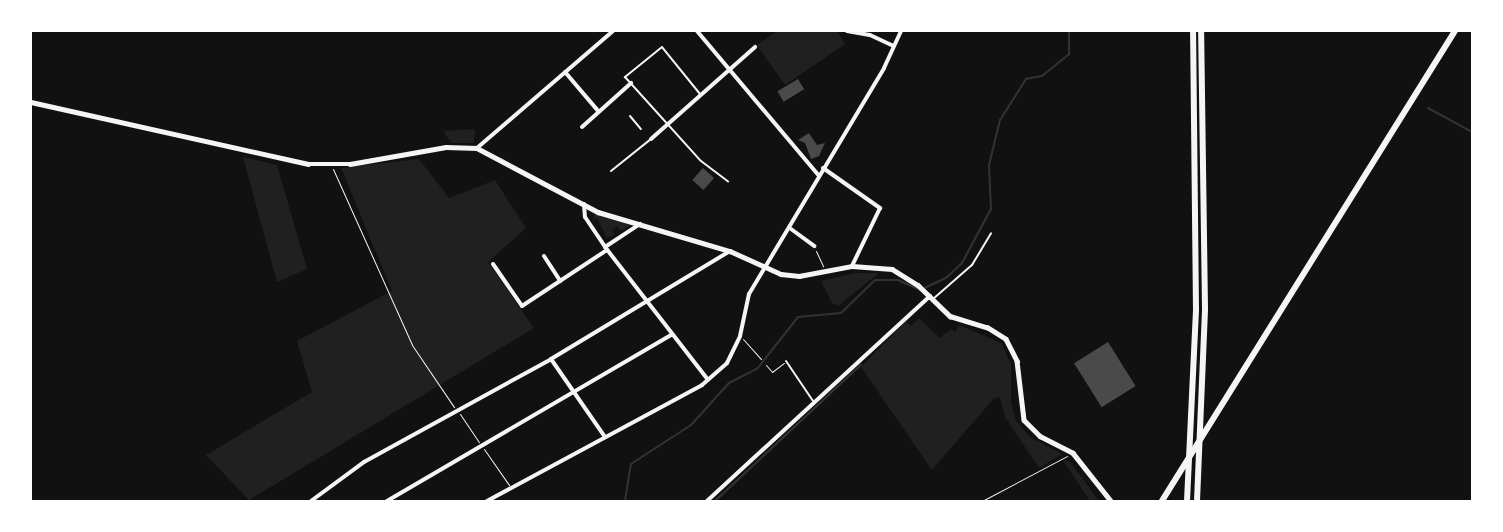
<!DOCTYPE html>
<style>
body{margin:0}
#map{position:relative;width:1503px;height:532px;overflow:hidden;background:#111;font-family:Figtree,sans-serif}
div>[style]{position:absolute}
.green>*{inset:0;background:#202020}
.stream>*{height:2px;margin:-1px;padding:0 1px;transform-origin:1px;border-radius:1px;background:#333}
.building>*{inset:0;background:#4a4a4a;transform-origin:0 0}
.path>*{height:1px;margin:-0.5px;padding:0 0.5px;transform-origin:0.5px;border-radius:0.5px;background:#f5f5f5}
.service>*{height:2px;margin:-1px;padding:0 1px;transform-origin:1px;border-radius:1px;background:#f5f5f5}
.minor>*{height:4px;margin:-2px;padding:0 2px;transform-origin:2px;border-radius:2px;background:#f5f5f5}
.tertiary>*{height:4.5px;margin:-2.25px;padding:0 2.25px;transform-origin:2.25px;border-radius:2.25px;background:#f5f5f5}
.primary>*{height:5.5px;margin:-2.75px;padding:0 2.75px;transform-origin:2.75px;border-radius:2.75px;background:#f5f5f5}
.trunk>*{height:6px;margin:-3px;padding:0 3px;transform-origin:3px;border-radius:3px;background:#f5f5f5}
span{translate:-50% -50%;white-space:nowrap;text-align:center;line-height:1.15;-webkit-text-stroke:4px #fff;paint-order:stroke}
.frame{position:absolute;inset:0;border:32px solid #fff;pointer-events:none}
</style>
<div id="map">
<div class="green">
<div style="clip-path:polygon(777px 31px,837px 31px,845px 44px,785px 85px,757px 45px)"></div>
<div style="clip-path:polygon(475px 129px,474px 143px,451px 143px,443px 131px)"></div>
<div style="clip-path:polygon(243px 157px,277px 165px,307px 269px,277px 282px)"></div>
<div style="clip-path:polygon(419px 159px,449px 198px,495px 180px,526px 228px,488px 262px,534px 328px,249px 500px,206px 455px,312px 392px,297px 341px,392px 291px,341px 168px)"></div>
<div style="clip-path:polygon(594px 213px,631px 225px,621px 231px,617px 226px,612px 231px,615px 235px,607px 238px,597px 218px,593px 220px)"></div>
<div style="clip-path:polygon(855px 273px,879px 273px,838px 306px,832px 303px,821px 281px)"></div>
<div style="clip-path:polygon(919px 318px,939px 338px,951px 329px,955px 332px,959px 325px,1001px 343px,1011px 364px,1011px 403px,1016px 421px,1030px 437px,1062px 454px,1039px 468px,1005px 417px,1000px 397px,994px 398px,932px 470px,861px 367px,906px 321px,911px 326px)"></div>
<div style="clip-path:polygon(1063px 460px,1070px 462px,1099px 501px,1090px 501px)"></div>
</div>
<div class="stream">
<div style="left:1428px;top:108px;width:50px;rotate:28.6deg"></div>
<div style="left:625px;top:501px;width:37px;rotate:-81deg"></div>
<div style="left:631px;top:464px;width:72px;rotate:-33deg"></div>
<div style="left:691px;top:425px;width:57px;rotate:-47.9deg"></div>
<div style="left:729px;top:383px;width:31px;rotate:-27deg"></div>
<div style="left:757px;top:369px;width:66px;rotate:-51.7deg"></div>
<div style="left:798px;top:317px;width:43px;rotate:-5.3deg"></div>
<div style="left:841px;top:313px;width:47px;rotate:-44.1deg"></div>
<div style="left:875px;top:280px;width:23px"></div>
<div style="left:898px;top:280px;width:24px;rotate:24deg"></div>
<div style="left:920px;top:290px;width:29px;rotate:-25deg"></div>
<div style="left:946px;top:278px;width:22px;rotate:-43deg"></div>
<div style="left:962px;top:263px;width:61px;rotate:-61.8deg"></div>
<div style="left:991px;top:209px;width:44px;rotate:-92.6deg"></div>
<div style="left:989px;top:165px;width:46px;rotate:-76.3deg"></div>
<div style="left:1000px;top:120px;width:49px;rotate:-57.6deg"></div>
<div style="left:1026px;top:79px;width:16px;rotate:-11deg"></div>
<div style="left:1042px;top:76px;width:35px;rotate:-39deg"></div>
<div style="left:1069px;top:54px;width:23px;rotate:-90deg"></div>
<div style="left:715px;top:501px;width:200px;rotate:-43deg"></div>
</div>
<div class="building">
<div style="left:798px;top:79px;width:12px;height:24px;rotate:59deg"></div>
<div style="clip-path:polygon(809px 133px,817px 145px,825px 143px,819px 156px,811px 159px,805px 143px,798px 140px)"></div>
<div style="left:703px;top:168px;width:15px;height:16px;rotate:42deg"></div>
<div style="left:1108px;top:342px;width:52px;height:40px;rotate:58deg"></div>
</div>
<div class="path">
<div style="left:333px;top:169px;width:193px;rotate:65.8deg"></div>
<div style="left:412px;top:345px;width:75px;rotate:55.9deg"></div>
<div style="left:816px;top:251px;width:17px;rotate:65deg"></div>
<div style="left:743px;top:339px;width:27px;rotate:48deg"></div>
<div style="left:766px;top:365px;width:9px;rotate:49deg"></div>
<div style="left:772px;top:372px;width:15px;rotate:-37deg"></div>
<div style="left:460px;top:414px;width:34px;rotate:56deg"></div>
<div style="left:484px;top:449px;width:44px;rotate:55.2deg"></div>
<div style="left:982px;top:501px;width:96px;rotate:-27.9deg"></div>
</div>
<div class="service">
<div style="left:700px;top:94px;width:60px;rotate:-129deg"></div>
<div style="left:662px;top:47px;width:48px;rotate:141deg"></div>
<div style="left:625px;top:77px;width:113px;rotate:47.9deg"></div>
<div style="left:701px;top:161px;width:34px;rotate:37deg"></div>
<div style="left:630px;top:116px;width:17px;rotate:50deg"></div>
<div style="left:611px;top:171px;width:51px;rotate:-38.7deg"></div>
<div style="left:933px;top:299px;width:52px;rotate:-41.1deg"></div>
<div style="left:972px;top:265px;width:37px;rotate:-59deg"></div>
<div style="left:786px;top:361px;width:48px;rotate:56deg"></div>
</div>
<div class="minor">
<div style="left:697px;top:31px;width:189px;rotate:49.9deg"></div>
<div style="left:847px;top:31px;width:23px;rotate:10deg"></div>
<div style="left:870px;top:35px;width:26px;rotate:25deg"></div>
<div style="left:565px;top:72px;width:52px;rotate:49.6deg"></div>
<div style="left:582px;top:127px;width:66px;rotate:-41.9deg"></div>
<div style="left:651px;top:139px;width:139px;rotate:-41.5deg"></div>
<div style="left:477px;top:148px;width:179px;rotate:-40.7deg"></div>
<div style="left:823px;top:168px;width:70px;rotate:35.1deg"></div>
<div style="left:880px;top:208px;width:64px;rotate:115.8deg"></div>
<div style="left:584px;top:204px;width:13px;rotate:86deg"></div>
<div style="left:585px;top:217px;width:36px;rotate:56deg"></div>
<div style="left:605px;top:247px;width:168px;rotate:52.2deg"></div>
<div style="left:791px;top:229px;width:29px;rotate:36deg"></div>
<div style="left:605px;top:247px;width:42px;rotate:-33.3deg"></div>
<div style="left:544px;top:256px;width:30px;rotate:57deg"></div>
<div style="left:493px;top:264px;width:51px;rotate:55.4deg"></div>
<div style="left:522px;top:306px;width:102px;rotate:-33.4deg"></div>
<div style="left:551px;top:359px;width:95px;rotate:55.3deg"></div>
<div style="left:311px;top:501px;width:66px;rotate:-36.3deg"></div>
<div style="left:364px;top:462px;width:213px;rotate:-28.8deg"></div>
<div style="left:551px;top:359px;width:209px;rotate:-31.1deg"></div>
<div style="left:387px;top:501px;width:329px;rotate:-30.3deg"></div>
<div style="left:487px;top:501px;width:244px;rotate:-28.3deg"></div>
<div style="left:702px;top:385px;width:33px;rotate:-41deg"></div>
<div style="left:727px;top:363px;width:30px;rotate:-64deg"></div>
<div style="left:740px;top:336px;width:43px;rotate:-77.9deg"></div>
<div style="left:749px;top:294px;width:263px;rotate:-59.1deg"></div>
<div style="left:884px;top:68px;width:41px;rotate:-65.3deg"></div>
<div style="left:707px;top:501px;width:303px;rotate:-42.6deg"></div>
</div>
<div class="tertiary">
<div style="left:31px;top:102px;width:284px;rotate:12.6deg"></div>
<div style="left:308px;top:164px;width:42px"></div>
<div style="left:350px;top:164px;width:97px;rotate:-10deg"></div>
<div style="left:446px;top:147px;width:31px;rotate:2deg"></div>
<div style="left:477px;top:148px;width:137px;rotate:27.9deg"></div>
<div style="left:598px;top:212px;width:138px;rotate:16.5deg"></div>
<div style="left:730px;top:251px;width:56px;rotate:24.3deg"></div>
<div style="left:781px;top:274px;width:18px;rotate:6deg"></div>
<div style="left:799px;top:276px;width:54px;rotate:-10.7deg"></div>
<div style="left:852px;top:266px;width:40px;rotate:4.3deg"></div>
<div style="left:892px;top:269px;width:31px;rotate:32deg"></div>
<div style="left:918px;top:285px;width:45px;rotate:44.1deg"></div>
<div style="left:950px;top:316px;width:39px;rotate:17deg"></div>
<div style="left:987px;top:327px;width:22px;rotate:32deg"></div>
<div style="left:1006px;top:339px;width:25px;rotate:63deg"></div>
<div style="left:1017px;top:361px;width:59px;rotate:83.2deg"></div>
<div style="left:1024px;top:420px;width:23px;rotate:45deg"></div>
<div style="left:1040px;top:436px;width:37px;rotate:27deg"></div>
<div style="left:1073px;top:453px;width:61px;rotate:51.6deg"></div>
</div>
<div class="primary">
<div style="left:1162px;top:501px;width:554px;rotate:-58.06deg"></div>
</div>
<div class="trunk">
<div style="left:1187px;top:501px;width:191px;rotate:-87.3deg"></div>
<div style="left:1196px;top:310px;width:279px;rotate:-90.6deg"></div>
<div style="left:1197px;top:501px;width:192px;rotate:-87.6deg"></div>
<div style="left:1205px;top:309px;width:278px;rotate:-90.8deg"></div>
</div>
<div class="frame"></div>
</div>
